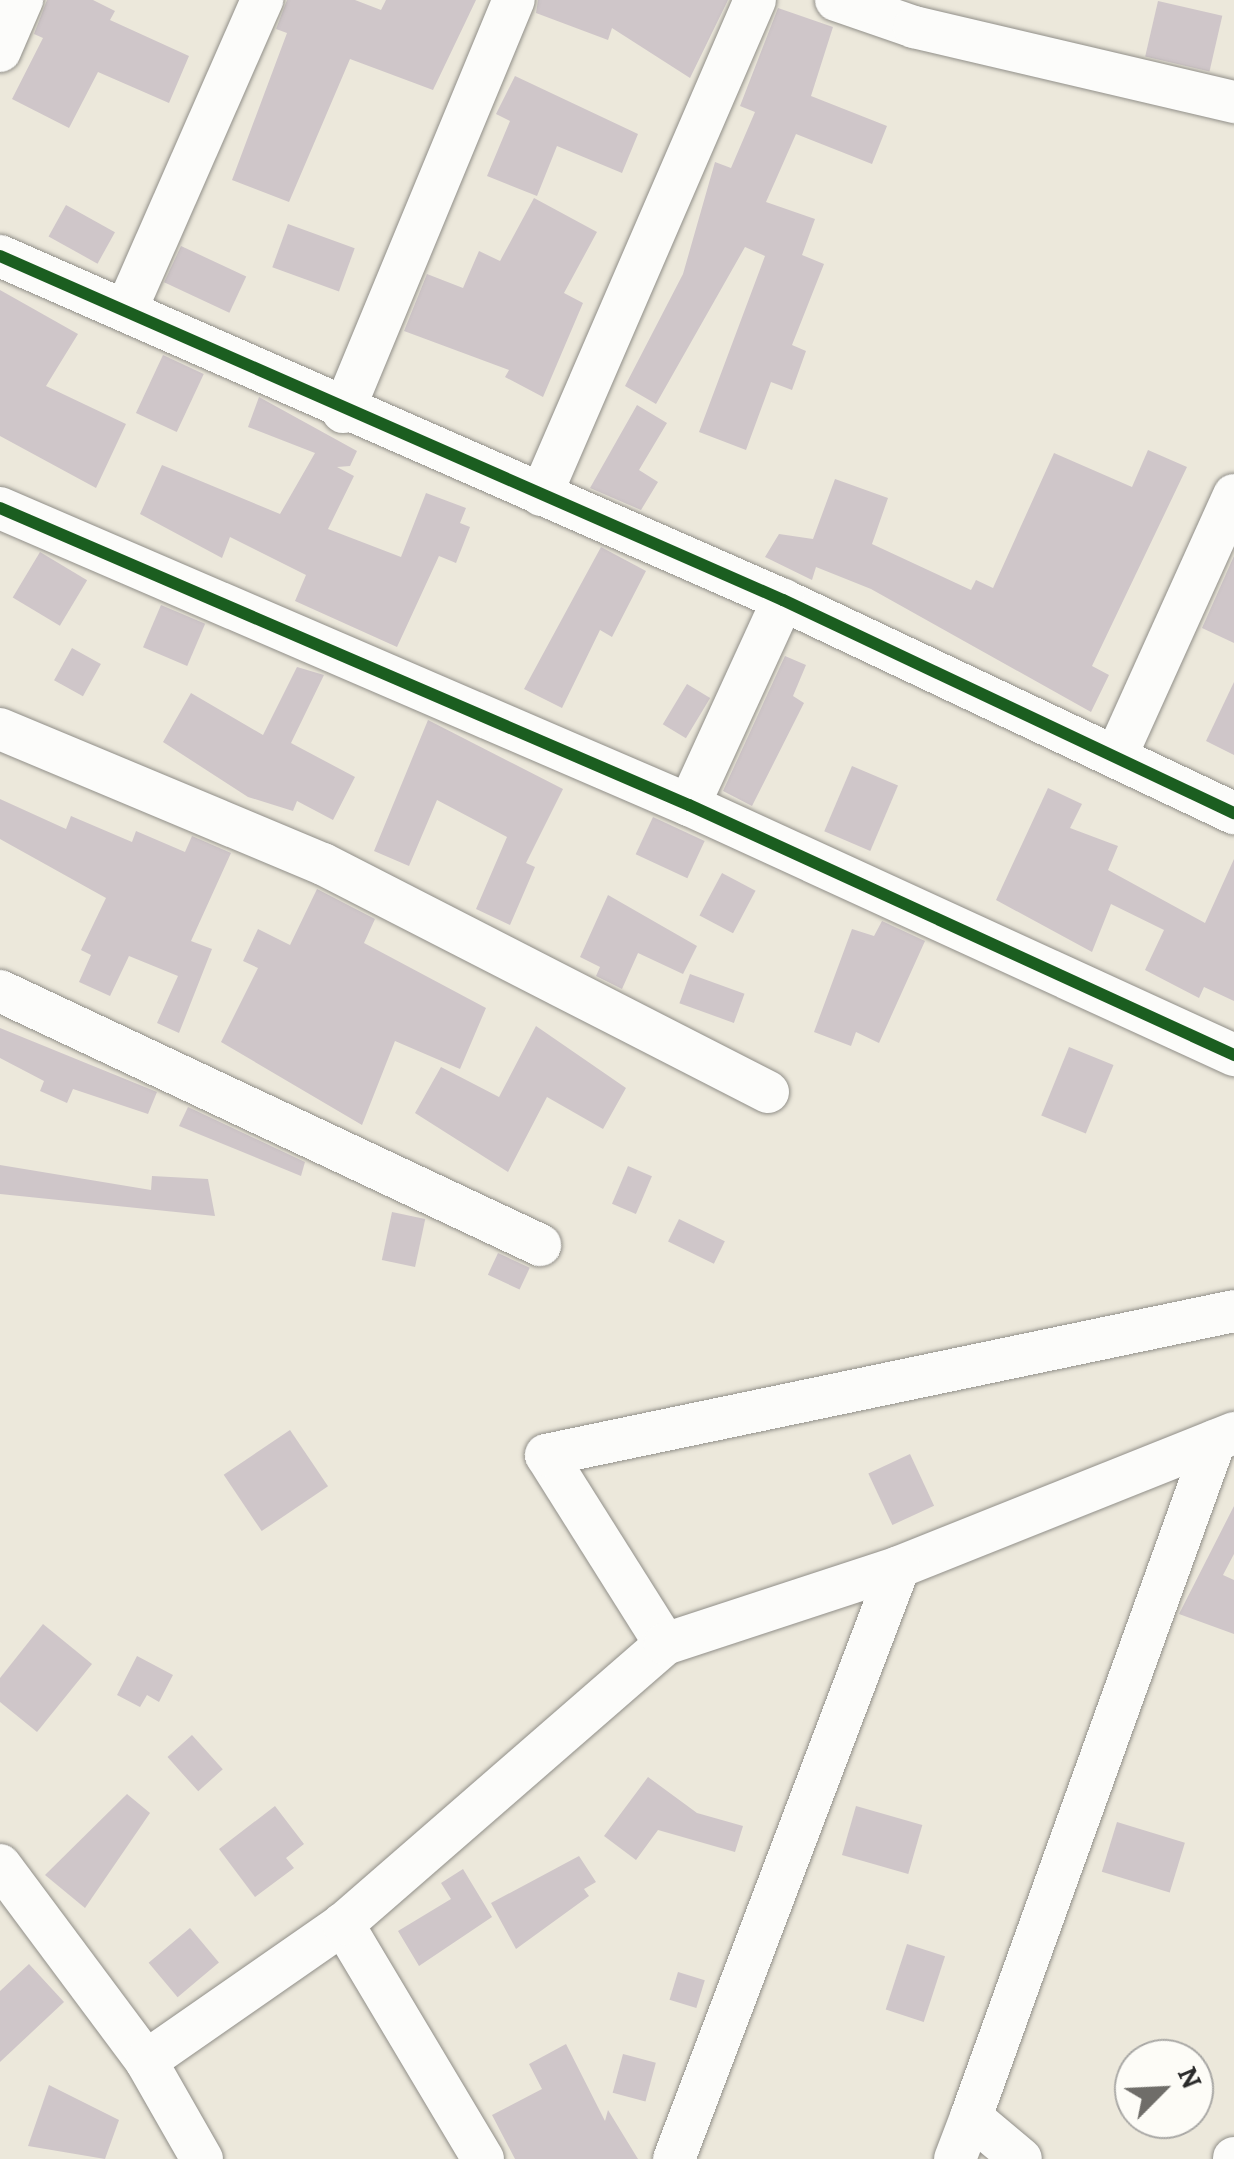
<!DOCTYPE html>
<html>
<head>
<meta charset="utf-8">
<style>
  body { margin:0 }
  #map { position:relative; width:1234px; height:2159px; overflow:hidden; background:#ece8db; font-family:Alegreya,serif }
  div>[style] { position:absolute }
  .building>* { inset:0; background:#cfc6c9; transform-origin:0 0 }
  .roads { filter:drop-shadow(0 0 2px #918f89) drop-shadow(0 0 2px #918f89) }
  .minor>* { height:42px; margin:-21px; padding:0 21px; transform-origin:21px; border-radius:21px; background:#fcfcfa }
  .cycleway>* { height:12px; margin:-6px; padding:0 6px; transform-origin:6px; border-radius:6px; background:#1b5e20 }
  span { translate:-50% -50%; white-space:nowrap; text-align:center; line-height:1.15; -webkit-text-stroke:9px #fdfcf7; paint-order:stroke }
  .north { position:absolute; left:1114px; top:2039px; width:100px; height:100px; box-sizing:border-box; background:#fdfcf7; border:2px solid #a9a8a5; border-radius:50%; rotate:66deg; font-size:28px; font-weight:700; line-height:40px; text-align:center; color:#2b2b2b }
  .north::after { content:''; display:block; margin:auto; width:35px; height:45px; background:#6f6d69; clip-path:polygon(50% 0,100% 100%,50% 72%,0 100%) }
</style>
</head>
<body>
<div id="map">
  <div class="building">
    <div style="clip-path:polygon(47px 0,93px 0,115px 11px,110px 20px,189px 56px,169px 103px,98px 72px,69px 128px,12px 99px,43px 38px,34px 34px)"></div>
    <div style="clip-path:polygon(287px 0,355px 0,381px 10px,386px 0,476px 0,433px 90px,350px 59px,289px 202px,232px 180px,287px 33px,276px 29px)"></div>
    <div style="clip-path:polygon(538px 0,728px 0,690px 78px,612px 28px,608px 40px,536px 13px)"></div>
    <div style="left:1158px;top:1px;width:66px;height:57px;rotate:13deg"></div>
    <div style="clip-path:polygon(778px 8px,833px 27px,811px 96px,887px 126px,872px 164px,796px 134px,766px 202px,815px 219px,802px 255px,824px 264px,792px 345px,806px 351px,792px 390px,771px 382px,746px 450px,699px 432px,765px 256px,745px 247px,656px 404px,625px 386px,683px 274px,715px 162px,731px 168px,755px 112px,740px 106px)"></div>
    <div style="clip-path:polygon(515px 76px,638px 134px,622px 173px,557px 146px,537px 196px,487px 176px,510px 121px,496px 114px)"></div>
    <div style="clip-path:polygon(534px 198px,597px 232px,564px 293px,583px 303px,543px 397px,505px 377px,509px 370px,404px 331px,427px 274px,463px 288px,479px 251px,500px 261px)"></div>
    <div style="left:66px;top:205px;width:56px;height:36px;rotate:29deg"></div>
    <div style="left:288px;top:224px;width:71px;height:46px;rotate:20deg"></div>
    <div style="left:181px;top:246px;width:72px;height:40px;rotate:25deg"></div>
    <div style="clip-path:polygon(0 290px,78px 334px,46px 386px,126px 424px,96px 488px,0 436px)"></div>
    <div style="left:163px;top:355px;width:45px;height:64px;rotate:25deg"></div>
    <div style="clip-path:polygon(259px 397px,357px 451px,350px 466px,337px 467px,354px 476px,328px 529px,401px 557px,426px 493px,466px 508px,460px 523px,470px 527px,456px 563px,439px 556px,397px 647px,295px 601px,306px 575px,230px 537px,222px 558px,140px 514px,162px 465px,280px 514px,315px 453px,248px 427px)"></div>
    <div style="clip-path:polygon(637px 405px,667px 423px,639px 470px,658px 482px,641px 510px,590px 488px)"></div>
    <div style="clip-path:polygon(1148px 450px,1187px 467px,1092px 666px,1109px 675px,1091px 712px,871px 589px,816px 567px,812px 580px,765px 557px,779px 534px,813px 539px,835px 479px,888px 498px,872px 544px,971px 590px,976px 580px,993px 588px,1054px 453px,1132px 487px)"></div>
    <div style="clip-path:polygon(601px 547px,646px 571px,612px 637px,600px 630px,562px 708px,524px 689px)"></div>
    <div style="left:40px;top:552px;width:55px;height:53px;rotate:31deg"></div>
    <div style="clip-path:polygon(1234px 556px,1234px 643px,1202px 628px)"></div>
    <div style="left:161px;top:605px;width:48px;height:46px;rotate:23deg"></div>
    <div style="left:72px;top:648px;width:33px;height:37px;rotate:29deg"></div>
    <div style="clip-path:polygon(785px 656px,806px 665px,793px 696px,804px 703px,752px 806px,723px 791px)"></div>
    <div style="clip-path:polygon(297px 667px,324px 675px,291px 743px,355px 777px,333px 820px,297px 801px,293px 811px,248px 797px,163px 742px,191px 693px,263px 735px)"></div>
    <div style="clip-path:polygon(1234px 682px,1234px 755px,1206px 741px)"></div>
    <div style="left:687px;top:684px;width:27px;height:47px;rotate:31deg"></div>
    <div style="clip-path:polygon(428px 720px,563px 789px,526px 863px,535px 867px,510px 925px,476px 909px,507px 837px,437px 800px,409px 866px,374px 851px)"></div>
    <div style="left:852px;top:766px;width:50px;height:71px;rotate:23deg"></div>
    <div style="clip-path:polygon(1048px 788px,1082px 804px,1070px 828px,1118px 846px,1108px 870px,1205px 923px,1234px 859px,1234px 1001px,1204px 987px,1199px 998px,1145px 970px,1164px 930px,1111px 904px,1092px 952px,996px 900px)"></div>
    <div style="clip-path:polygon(0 799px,66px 829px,71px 816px,132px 842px,136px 831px,185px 852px,192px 836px,231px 853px,191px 941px,212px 949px,179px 1033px,157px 1023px,178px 976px,129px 956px,110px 996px,79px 982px,91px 955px,81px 950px,106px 898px,0 839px)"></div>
    <div style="left:653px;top:817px;width:57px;height:41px;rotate:25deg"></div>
    <div style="left:722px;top:873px;width:38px;height:48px;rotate:28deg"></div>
    <div style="clip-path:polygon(317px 889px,375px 919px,364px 943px,486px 1008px,460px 1069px,395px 1041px,362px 1125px,221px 1042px,258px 968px,243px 961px,258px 929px,290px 945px)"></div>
    <div style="clip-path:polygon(608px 895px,697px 946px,683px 974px,638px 953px,622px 989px,596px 976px,600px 967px,580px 957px)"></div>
    <div style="clip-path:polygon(882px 921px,925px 941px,879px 1043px,856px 1032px,851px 1046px,814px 1032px,852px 929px,874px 936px)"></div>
    <div style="left:690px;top:974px;width:58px;height:31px;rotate:20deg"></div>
    <div style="clip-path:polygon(536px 1026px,626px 1088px,603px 1129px,547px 1097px,508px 1172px,415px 1113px,441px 1067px,499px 1097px)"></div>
    <div style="clip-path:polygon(0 1028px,157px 1092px,148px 1114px,73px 1089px,67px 1103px,40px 1091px,44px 1081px,0 1058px)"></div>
    <div style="left:1069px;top:1047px;width:48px;height:74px;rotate:22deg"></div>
    <div style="clip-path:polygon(188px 1107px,305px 1162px,301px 1176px,179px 1126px)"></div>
    <div style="clip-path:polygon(0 1165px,151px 1190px,152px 1176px,208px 1179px,215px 1216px,0 1194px)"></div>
    <div style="left:628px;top:1166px;width:26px;height:41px;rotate:23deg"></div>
    <div style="left:392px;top:1212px;width:34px;height:49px;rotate:12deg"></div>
    <div style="left:679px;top:1219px;width:51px;height:25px;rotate:26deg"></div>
    <div style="left:498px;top:1253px;width:35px;height:24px;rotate:25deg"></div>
    <div style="left:290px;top:1430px;width:68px;height:80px;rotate:56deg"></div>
    <div style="left:910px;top:1454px;width:57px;height:46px;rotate:65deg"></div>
    <div style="clip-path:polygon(1234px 1506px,1234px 1554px,1223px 1575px,1234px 1580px,1234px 1634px,1179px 1614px)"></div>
    <div style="clip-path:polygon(43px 1624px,92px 1664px,37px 1732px,0 1702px,0 1678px)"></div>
    <div style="clip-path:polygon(137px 1656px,173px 1675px,159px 1702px,147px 1695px,140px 1707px,117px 1695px)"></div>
    <div style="left:192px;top:1735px;width:46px;height:33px;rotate:48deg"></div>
    <div style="clip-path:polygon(648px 1777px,697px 1813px,743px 1826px,735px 1852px,658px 1830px,636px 1860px,604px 1836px)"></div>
    <div style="clip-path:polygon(127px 1794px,150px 1813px,85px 1908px,45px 1875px)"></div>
    <div style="clip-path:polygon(275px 1806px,304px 1844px,286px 1858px,294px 1868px,255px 1897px,219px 1849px)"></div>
    <div style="left:856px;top:1806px;width:69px;height:51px;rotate:16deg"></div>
    <div style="left:1117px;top:1822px;width:71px;height:52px;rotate:17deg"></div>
    <div style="clip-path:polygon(579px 1856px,596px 1882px,584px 1889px,589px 1896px,516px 1949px,491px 1903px)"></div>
    <div style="clip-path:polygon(463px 1869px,492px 1917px,419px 1966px,398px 1931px,451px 1899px,441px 1883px)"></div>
    <div style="left:190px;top:1928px;width:45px;height:54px;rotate:50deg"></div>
    <div style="left:907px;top:1944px;width:40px;height:69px;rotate:18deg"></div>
    <div style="clip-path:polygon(29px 1964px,64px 2002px,0 2062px,0 1991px)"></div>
    <div style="left:678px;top:1972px;width:28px;height:29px;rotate:17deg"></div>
    <div style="clip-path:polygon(566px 2044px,605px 2121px,608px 2110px,638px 2159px,515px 2159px,492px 2115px,542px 2089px,529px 2064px)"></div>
    <div style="left:623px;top:2054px;width:34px;height:40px;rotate:15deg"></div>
    <div style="clip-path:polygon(49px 2085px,119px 2120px,105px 2159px,28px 2146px)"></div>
  </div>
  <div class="roads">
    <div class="minor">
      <div style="left:836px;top:0;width:83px;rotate:19.1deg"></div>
      <div style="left:914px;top:27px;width:329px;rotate:13.2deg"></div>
      <div style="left:0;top:51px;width:56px;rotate:-66.7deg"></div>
      <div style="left:0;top:256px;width:855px;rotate:23.72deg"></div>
      <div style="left:783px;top:600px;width:499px;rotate:25.3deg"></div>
      <div style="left:126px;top:310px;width:339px;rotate:-66.3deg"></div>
      <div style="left:343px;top:412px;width:446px;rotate:-67.5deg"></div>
      <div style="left:541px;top:495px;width:539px;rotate:-66.62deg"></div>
      <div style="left:0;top:508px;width:750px;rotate:23.32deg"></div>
      <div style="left:689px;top:805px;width:600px;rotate:24.64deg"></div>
      <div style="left:0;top:729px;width:350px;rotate:22.7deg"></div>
      <div style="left:323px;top:864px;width:500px;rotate:27.13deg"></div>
      <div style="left:1118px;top:752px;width:282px;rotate:-65.7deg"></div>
      <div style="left:689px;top:805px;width:226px;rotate:-65.4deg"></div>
      <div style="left:0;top:991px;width:597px;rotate:25.19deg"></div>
      <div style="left:665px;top:1644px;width:223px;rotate:-122.2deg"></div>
      <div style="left:546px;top:1455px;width:703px;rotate:-11.82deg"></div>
      <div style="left:0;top:1865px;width:244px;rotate:53.3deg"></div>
      <div style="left:146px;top:2061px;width:113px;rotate:60.3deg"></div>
      <div style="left:146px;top:2061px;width:240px;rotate:-34.8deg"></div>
      <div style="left:971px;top:2117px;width:719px;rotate:-70.15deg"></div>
      <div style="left:483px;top:2159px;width:274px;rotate:-120.8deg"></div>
      <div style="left:343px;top:1924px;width:427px;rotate:-41deg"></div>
      <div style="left:665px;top:1644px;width:246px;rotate:-18.2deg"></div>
      <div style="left:899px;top:1567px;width:361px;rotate:-21.8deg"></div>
      <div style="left:674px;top:2159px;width:633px;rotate:-69.19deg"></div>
      <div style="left:955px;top:2159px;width:45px;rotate:-69.1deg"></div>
      <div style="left:971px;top:2117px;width:65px;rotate:40deg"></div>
      <div style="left:1234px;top:2159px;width:1px;rotate:-90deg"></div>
    </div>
  </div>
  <div class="cycleway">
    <div style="left:0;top:256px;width:855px;rotate:23.72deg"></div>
    <div style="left:783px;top:600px;width:499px;rotate:25.3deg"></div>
    <div style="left:0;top:508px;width:750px;rotate:23.32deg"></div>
    <div style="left:689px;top:805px;width:600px;rotate:24.64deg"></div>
  </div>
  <div class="north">N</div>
</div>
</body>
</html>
